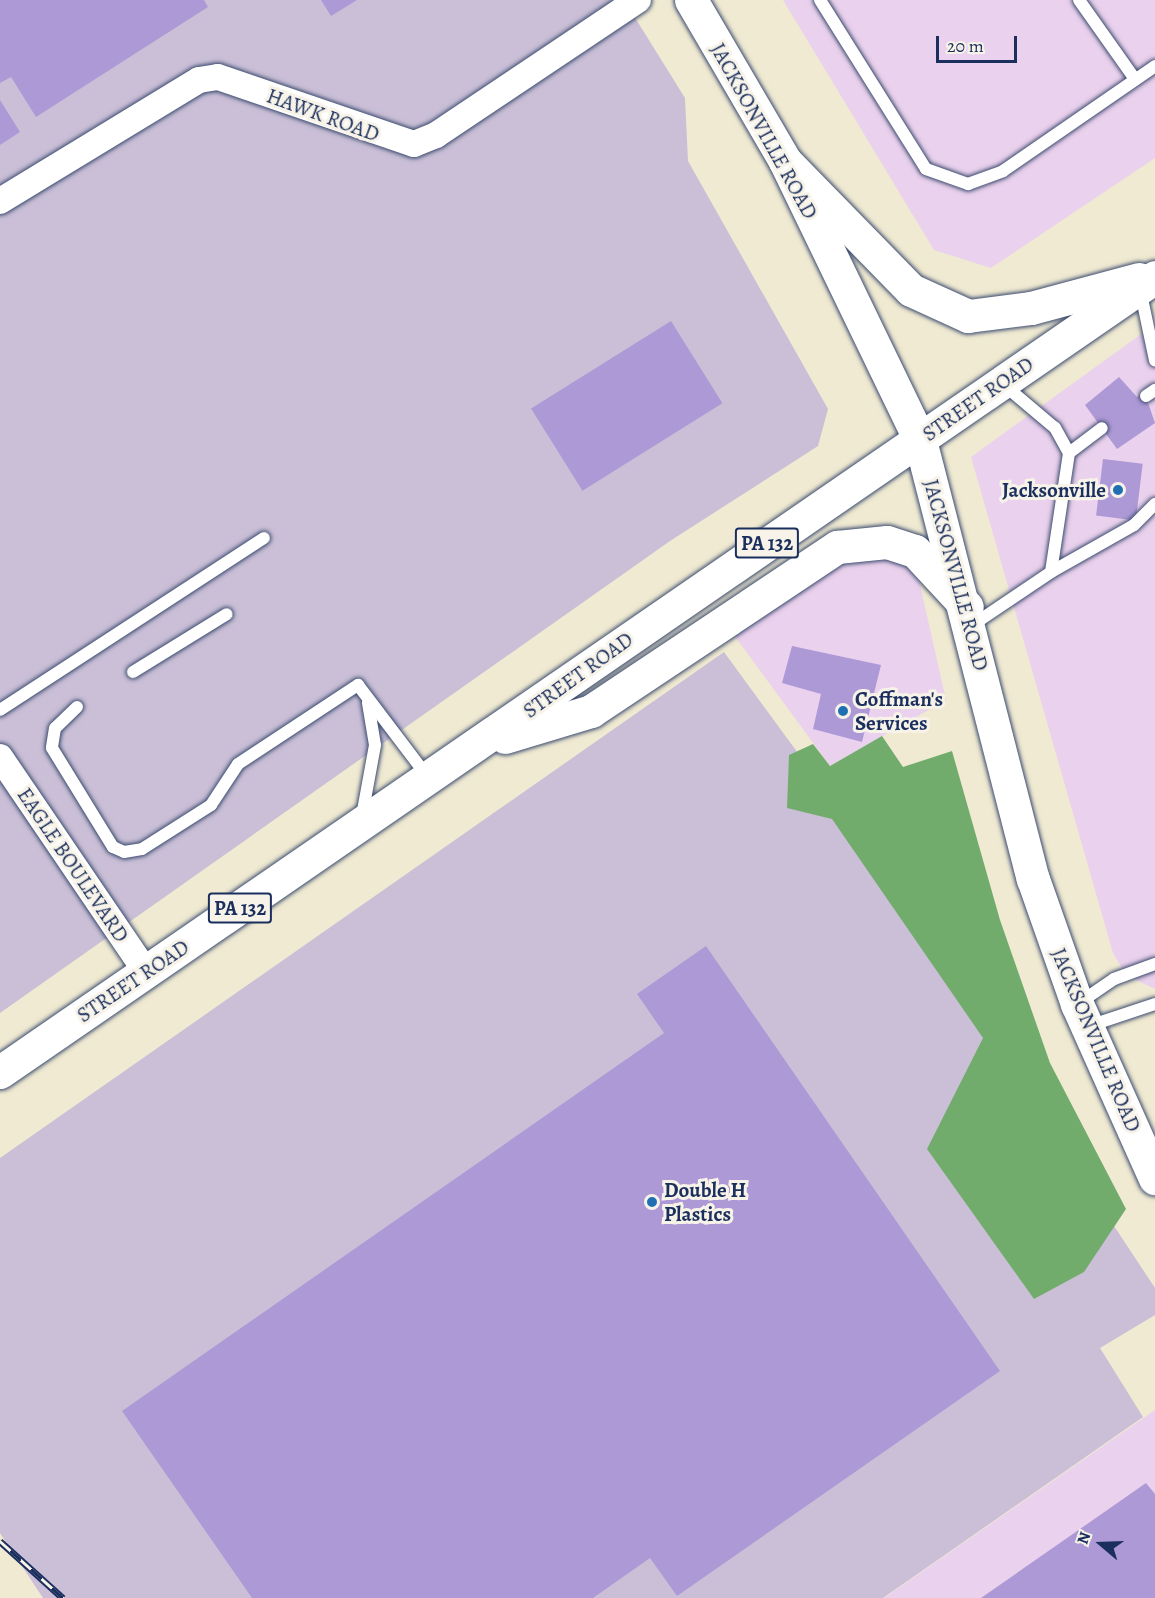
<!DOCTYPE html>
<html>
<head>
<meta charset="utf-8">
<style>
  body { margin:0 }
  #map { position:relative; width:1155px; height:1598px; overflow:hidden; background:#f0ead2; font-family:Alegreya,serif }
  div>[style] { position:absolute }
  .built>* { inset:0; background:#ead1ed }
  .industrial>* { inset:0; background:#cabfd7 }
  .forest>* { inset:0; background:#72ac6c }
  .building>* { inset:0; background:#ae99d7; transform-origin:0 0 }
  .roads { filter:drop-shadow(0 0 2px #3b4b6f) drop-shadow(0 0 2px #3b4b6f) }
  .service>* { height:12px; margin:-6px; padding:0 6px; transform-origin:6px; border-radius:6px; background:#fff }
  .minor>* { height:26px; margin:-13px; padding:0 13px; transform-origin:13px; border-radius:13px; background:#fff }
  .secondary>* { height:33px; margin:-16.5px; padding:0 16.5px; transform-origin:16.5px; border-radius:16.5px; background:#fff }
  .primary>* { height:33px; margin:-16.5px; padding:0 16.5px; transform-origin:16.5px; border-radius:16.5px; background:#fff }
  .rail>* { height:7px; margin-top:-3.5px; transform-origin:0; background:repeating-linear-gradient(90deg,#f7f3e8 0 14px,#1b2f5e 0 28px); box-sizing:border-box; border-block:2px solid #1b2f5e }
  .dots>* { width:16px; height:16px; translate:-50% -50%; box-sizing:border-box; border:3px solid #f7f3e8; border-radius:50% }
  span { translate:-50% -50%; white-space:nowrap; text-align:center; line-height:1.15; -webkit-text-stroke:6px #f7f3e8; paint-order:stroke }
  .shield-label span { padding:2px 4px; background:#f7f3e8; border:2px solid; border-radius:4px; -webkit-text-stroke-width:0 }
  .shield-label { font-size:20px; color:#1b2f5e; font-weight:700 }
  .street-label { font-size:21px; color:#1b2f5e }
  .poi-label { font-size:21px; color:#1b2f5e; font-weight:700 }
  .right { translate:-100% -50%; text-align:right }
  .left { translate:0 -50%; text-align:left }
  .north { position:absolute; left:1071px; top:1514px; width:60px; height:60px; -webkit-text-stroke:4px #f7f3e8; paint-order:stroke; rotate:289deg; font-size:16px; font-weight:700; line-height:24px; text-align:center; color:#1b2f5e }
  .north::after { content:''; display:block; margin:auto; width:21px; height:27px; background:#1b2f5e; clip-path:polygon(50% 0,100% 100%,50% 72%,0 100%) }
  .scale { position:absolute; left:936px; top:36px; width:81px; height:27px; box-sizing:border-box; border:3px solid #1b2f5e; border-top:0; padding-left:8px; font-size:18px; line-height:21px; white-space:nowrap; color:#1b2f5e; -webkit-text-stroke:4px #f7f3e8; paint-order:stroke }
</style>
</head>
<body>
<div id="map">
  <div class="built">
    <div style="clip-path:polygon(783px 0,1155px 0,1155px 158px,991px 268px,934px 250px)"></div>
    <div style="clip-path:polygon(1155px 324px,1155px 989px,1126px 975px,1113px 953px,971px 457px)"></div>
    <div style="clip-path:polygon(854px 555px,903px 560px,919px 580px,946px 700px,830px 766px,728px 627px)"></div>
    <div style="clip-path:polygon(1155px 1410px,1155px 1598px,884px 1598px)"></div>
  </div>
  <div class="industrial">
    <div style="clip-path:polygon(0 0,624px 0,685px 98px,688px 161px,828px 409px,818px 446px,670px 541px,0 1013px)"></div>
    <div style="clip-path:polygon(724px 652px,836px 805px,1155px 1288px,1155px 1315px,1100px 1348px,1143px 1417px,883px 1598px,43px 1598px,0 1533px,0 1158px)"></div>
  </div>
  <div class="forest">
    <div style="clip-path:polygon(882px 736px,903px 767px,952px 751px,1000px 920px,1050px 1063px,1126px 1209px,1084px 1272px,1034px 1299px,927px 1149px,983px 1038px,832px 819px,787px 808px,789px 755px,813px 744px,830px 766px)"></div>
  </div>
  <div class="building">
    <div style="clip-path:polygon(0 0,204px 0,208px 7px,36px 117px,11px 77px,0 83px)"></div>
    <div style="clip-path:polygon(321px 0,357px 0,331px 16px)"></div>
    <div style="clip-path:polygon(0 100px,20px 132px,0 145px)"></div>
    <div style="left:671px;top:321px;width:97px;height:165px;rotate:58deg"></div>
    <div style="clip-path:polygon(1119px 377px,1137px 397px,1144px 391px,1155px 423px,1117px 449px,1085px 405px)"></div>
    <div style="left:1103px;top:459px;width:40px;height:57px;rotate:7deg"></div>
    <div style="clip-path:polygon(792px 646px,881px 665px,862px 742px,813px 729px,821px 694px,782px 683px)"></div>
    <div style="clip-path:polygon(706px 946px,1000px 1371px,677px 1596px,650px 1558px,593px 1598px,252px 1598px,122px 1411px,664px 1033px,637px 994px)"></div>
    <div style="clip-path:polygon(1146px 1483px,1155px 1494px,1155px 1598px,981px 1598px)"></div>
  </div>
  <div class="roads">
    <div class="service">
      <div style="left:820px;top:0;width:199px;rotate:57.9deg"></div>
      <div style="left:926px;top:169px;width:45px;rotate:19.7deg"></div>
      <div style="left:968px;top:184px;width:37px;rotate:-20deg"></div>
      <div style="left:1003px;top:171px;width:185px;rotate:-34.6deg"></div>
      <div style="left:1079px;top:0;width:97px;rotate:54.7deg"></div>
      <div style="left:1140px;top:289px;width:73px;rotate:78.1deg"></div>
      <div style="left:1146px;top:396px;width:11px;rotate:-34deg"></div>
      <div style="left:1069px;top:453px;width:41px;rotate:-37.1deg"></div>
      <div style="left:1051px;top:572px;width:95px;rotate:-29.5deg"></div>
      <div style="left:1134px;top:525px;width:30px;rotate:-45deg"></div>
      <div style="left:971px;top:626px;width:97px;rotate:-34deg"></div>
      <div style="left:1051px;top:572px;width:120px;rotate:-81.4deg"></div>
      <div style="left:1069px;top:453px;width:29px;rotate:-119deg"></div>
      <div style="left:1055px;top:428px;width:68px;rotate:-139.8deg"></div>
      <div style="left:133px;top:672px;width:110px;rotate:-31.7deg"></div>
      <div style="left:77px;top:707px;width:30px;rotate:136deg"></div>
      <div style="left:55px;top:728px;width:20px;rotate:99deg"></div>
      <div style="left:52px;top:748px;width:116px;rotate:58.4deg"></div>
      <div style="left:113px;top:847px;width:12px;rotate:24deg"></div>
      <div style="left:124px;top:852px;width:18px;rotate:-9deg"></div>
      <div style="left:142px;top:849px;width:82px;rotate:-32.5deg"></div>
      <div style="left:211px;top:805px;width:49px;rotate:-56.6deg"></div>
      <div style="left:238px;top:764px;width:144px;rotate:-33.4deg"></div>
      <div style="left:358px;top:685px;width:114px;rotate:52.8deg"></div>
      <div style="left:0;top:710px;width:315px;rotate:-33.1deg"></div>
      <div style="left:362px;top:816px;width:72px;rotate:-79.6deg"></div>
      <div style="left:375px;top:745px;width:43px;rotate:-99.5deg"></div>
      <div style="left:1079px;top:1003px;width:42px;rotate:-34.4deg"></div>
      <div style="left:1114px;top:979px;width:44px;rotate:-20.1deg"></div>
      <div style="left:1089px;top:1026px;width:70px;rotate:-18.4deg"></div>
    </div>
    <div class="minor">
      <div style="left:0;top:201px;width:233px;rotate:-31.3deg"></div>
      <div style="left:199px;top:80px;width:19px;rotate:-9deg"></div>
      <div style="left:218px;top:77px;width:207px;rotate:18.9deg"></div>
      <div style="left:414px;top:144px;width:24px;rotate:-22deg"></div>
      <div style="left:436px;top:135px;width:243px;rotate:-33.8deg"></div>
      <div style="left:0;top:757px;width:260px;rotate:55.8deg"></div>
    </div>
    <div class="secondary">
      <div style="left:691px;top:0;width:186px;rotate:59.7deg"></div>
      <div style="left:785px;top:161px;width:310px;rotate:64.2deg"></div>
      <div style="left:920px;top:440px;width:453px;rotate:75.6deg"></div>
      <div style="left:1033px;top:879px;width:133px;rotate:70.6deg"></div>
      <div style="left:1077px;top:1004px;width:191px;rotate:65.9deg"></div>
    </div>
    <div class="primary">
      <div style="left:785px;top:161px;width:180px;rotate:45.7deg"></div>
      <div style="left:911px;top:290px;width:63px;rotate:24.5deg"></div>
      <div style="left:968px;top:316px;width:64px;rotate:-7.2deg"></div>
      <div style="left:1031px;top:308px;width:112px;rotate:-15deg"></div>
      <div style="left:505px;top:737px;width:90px;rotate:-16.8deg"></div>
      <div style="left:591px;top:711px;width:296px;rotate:-33.7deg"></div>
      <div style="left:837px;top:547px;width:50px;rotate:-5.7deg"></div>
      <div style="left:887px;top:542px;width:29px;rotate:18deg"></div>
      <div style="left:915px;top:551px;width:76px;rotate:47.1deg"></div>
      <div style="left:0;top:1072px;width:1402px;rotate:-34.54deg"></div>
    </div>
  </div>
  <div class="rail">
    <div style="left:0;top:1541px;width:85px;rotate:42.1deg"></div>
  </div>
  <div class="dots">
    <div style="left:1118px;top:490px;background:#1f6fb2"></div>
    <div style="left:843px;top:711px;background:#1f6fb2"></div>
    <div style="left:652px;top:1202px;background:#1f6fb2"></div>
  </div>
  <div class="shield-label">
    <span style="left:767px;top:543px">PA 132</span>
    <span style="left:240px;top:908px">PA 132</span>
  </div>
  <div class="street-label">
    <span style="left:323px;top:115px;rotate:20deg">HAWK ROAD</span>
    <span style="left:764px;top:131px;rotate:61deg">JACKSONVILLE ROAD</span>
    <span style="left:978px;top:399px;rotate:-35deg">STREET ROAD</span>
    <span style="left:956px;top:575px;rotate:75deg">JACKSONVILLE ROAD</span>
    <span style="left:578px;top:675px;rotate:-36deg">STREET ROAD</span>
    <span style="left:73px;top:865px;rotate:56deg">EAGLE BOULEVARD</span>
    <span style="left:133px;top:981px;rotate:-34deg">STREET ROAD</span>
    <span style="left:1096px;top:1040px;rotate:67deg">JACKSONVILLE ROAD</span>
  </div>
  <div class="poi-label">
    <span class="right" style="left:1106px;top:490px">Jacksonville</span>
    <span class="left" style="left:855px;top:711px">Coffman's<br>Services</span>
    <span class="left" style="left:664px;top:1202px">Double H<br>Plastics</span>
  </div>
  <div class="north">N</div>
  <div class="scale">20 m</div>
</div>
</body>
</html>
